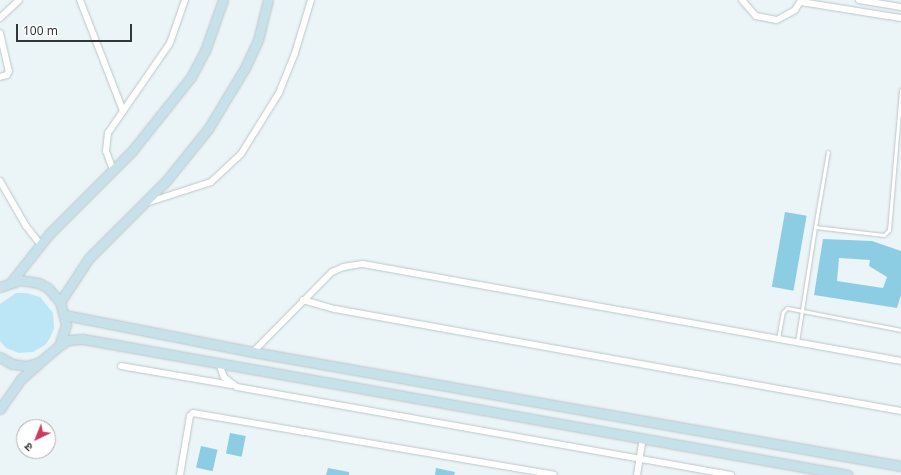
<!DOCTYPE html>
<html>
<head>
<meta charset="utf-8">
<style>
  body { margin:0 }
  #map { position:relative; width:901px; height:475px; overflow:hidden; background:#ebf4f7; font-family:"Noto Sans","Noto Sans Devanagari",sans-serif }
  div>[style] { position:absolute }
  .green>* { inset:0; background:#bce6f5 }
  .building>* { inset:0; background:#8dcde3; transform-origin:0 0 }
  .roads { filter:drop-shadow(0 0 1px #bdc5c8) drop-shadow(0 0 1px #bdc5c8) }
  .lane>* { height:3px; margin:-1.5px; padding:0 1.5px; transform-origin:1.5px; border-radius:1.5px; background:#fff }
  .street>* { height:6px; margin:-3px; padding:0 3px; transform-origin:3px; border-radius:3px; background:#fff }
  .secondary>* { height:9px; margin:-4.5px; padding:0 4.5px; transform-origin:4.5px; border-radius:4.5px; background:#c6e1e9 }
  span { translate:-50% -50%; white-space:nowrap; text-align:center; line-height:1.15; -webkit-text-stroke:3px #fff; paint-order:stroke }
  .north { position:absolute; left:16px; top:419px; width:40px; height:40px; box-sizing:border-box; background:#fff; border:1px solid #adafaf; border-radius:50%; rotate:223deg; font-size:11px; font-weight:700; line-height:16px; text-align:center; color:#323637 }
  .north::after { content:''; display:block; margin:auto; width:14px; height:18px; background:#ca3b5d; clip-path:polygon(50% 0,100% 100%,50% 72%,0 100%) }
  .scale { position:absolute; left:16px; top:24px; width:116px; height:18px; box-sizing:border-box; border:2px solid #323637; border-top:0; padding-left:5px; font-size:12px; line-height:14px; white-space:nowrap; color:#323637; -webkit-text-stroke:3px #fff; paint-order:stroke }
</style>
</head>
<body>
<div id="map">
  <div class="green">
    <div style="clip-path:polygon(16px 293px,26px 293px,40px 297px,53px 313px,54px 328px,50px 338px,45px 345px,33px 352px,19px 353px,6px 348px,0 341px,0 304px)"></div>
  </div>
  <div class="building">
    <div style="left:785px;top:212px;width:22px;height:76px;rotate:10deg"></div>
    <div style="clip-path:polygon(evenodd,823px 239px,872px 241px,901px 251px,901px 295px,897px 308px,814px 295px,823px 239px,839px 258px,870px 260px,869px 266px,887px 277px,883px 288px,837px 281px,839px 258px)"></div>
    <div style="left:230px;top:433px;width:16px;height:21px;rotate:11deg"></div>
    <div style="left:201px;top:446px;width:17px;height:22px;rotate:13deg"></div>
    <div style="clip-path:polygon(328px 468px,349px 472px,349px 475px,326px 475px)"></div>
    <div style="clip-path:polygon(436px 468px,455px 472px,454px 475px,435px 475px)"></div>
  </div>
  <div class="roads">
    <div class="lane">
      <div style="left:815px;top:227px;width:76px;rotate:-80.2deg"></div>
      <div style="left:778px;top:339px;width:27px;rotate:-80deg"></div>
      <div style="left:783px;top:312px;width:6px;rotate:-45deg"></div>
      <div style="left:787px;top:308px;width:116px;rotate:10.9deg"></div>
      <div style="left:797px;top:342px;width:116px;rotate:-81.1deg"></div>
      <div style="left:815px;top:227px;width:69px;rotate:6.6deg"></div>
      <div style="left:884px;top:235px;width:7px;rotate:-45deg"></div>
      <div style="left:889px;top:230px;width:141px;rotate:-85.1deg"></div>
    </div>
    <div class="street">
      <div style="left:80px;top:0;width:119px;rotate:68.8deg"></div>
      <div style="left:742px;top:0;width:21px;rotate:49deg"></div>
      <div style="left:756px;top:16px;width:21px;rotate:11deg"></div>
      <div style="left:777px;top:20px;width:21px;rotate:-29deg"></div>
      <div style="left:795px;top:10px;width:12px;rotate:-59deg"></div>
      <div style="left:859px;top:0;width:43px;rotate:9.5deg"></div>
      <div style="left:801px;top:2px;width:101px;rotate:9.1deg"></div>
      <div style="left:0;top:18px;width:26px;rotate:-43deg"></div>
      <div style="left:0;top:33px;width:39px;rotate:77deg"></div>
      <div style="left:9px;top:71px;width:4px;rotate:117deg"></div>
      <div style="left:7px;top:75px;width:7px;rotate:164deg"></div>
      <div style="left:113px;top:170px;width:20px;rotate:-110deg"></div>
      <div style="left:106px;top:151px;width:18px;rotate:-84deg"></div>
      <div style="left:108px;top:133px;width:109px;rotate:-55.4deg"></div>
      <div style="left:170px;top:43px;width:46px;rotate:-70.8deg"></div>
      <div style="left:0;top:181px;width:52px;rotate:60deg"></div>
      <div style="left:26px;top:226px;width:24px;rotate:52deg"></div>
      <div style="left:146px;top:203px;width:68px;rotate:-17.9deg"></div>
      <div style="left:211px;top:182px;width:41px;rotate:-43deg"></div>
      <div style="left:241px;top:154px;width:72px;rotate:-58.1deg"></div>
      <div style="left:279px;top:93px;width:43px;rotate:-68.2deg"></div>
      <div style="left:295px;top:53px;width:55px;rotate:-73.2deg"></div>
      <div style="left:303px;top:300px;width:33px;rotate:16deg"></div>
      <div style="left:335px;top:309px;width:575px;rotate:10.22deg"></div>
      <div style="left:253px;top:352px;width:112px;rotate:-45.4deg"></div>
      <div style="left:332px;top:272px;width:12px;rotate:-24deg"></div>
      <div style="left:343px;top:267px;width:20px;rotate:-9deg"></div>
      <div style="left:363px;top:264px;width:547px;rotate:10.22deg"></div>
      <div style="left:219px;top:364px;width:14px;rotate:69deg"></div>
      <div style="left:224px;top:377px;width:16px;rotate:38deg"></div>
      <div style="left:237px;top:387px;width:502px;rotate:10.1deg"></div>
      <div style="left:121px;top:366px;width:112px;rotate:9.8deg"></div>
      <div style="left:180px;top:475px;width:60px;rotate:-80.4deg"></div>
      <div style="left:190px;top:416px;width:4px;rotate:-45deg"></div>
      <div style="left:193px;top:413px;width:366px;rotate:9.7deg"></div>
      <div style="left:637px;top:475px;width:36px;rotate:-81deg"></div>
    </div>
    <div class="secondary">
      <div style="left:11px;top:282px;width:61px;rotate:-51.6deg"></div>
      <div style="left:49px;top:234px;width:117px;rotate:-45deg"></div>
      <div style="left:132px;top:151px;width:95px;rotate:-51.4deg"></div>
      <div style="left:191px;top:77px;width:30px;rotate:-62deg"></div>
      <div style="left:205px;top:51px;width:54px;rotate:-70.6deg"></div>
      <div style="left:0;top:287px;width:21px;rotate:-19deg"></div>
      <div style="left:20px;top:280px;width:19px;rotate:9deg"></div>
      <div style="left:39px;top:283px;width:10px;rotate:29deg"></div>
      <div style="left:48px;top:288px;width:18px;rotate:49deg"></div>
      <div style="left:60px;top:302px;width:24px;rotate:75deg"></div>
      <div style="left:66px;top:325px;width:22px;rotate:108deg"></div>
      <div style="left:59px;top:346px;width:25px;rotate:140deg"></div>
      <div style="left:40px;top:362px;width:14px;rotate:163deg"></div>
      <div style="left:27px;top:366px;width:15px;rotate:-172deg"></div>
      <div style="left:12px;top:364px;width:14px;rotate:-150deg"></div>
      <div style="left:60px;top:302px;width:53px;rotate:-56.6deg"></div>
      <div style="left:89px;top:258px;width:109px;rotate:-45deg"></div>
      <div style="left:166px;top:181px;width:67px;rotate:-51.1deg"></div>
      <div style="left:208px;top:129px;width:71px;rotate:-58.8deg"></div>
      <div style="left:245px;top:68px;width:31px;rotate:-65deg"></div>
      <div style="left:258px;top:40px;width:41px;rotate:-76deg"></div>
      <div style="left:65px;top:315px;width:192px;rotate:11.1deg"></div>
      <div style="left:253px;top:352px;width:658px;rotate:9.98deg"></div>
      <div style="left:59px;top:346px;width:11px;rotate:-34deg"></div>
      <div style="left:68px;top:340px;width:15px;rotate:-4deg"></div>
      <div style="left:83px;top:339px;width:777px;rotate:10.08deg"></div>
      <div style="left:0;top:409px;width:37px;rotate:-55deg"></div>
      <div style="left:21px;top:379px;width:23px;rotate:-41deg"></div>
    </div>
  </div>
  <div class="north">उ</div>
  <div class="scale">100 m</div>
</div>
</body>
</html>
